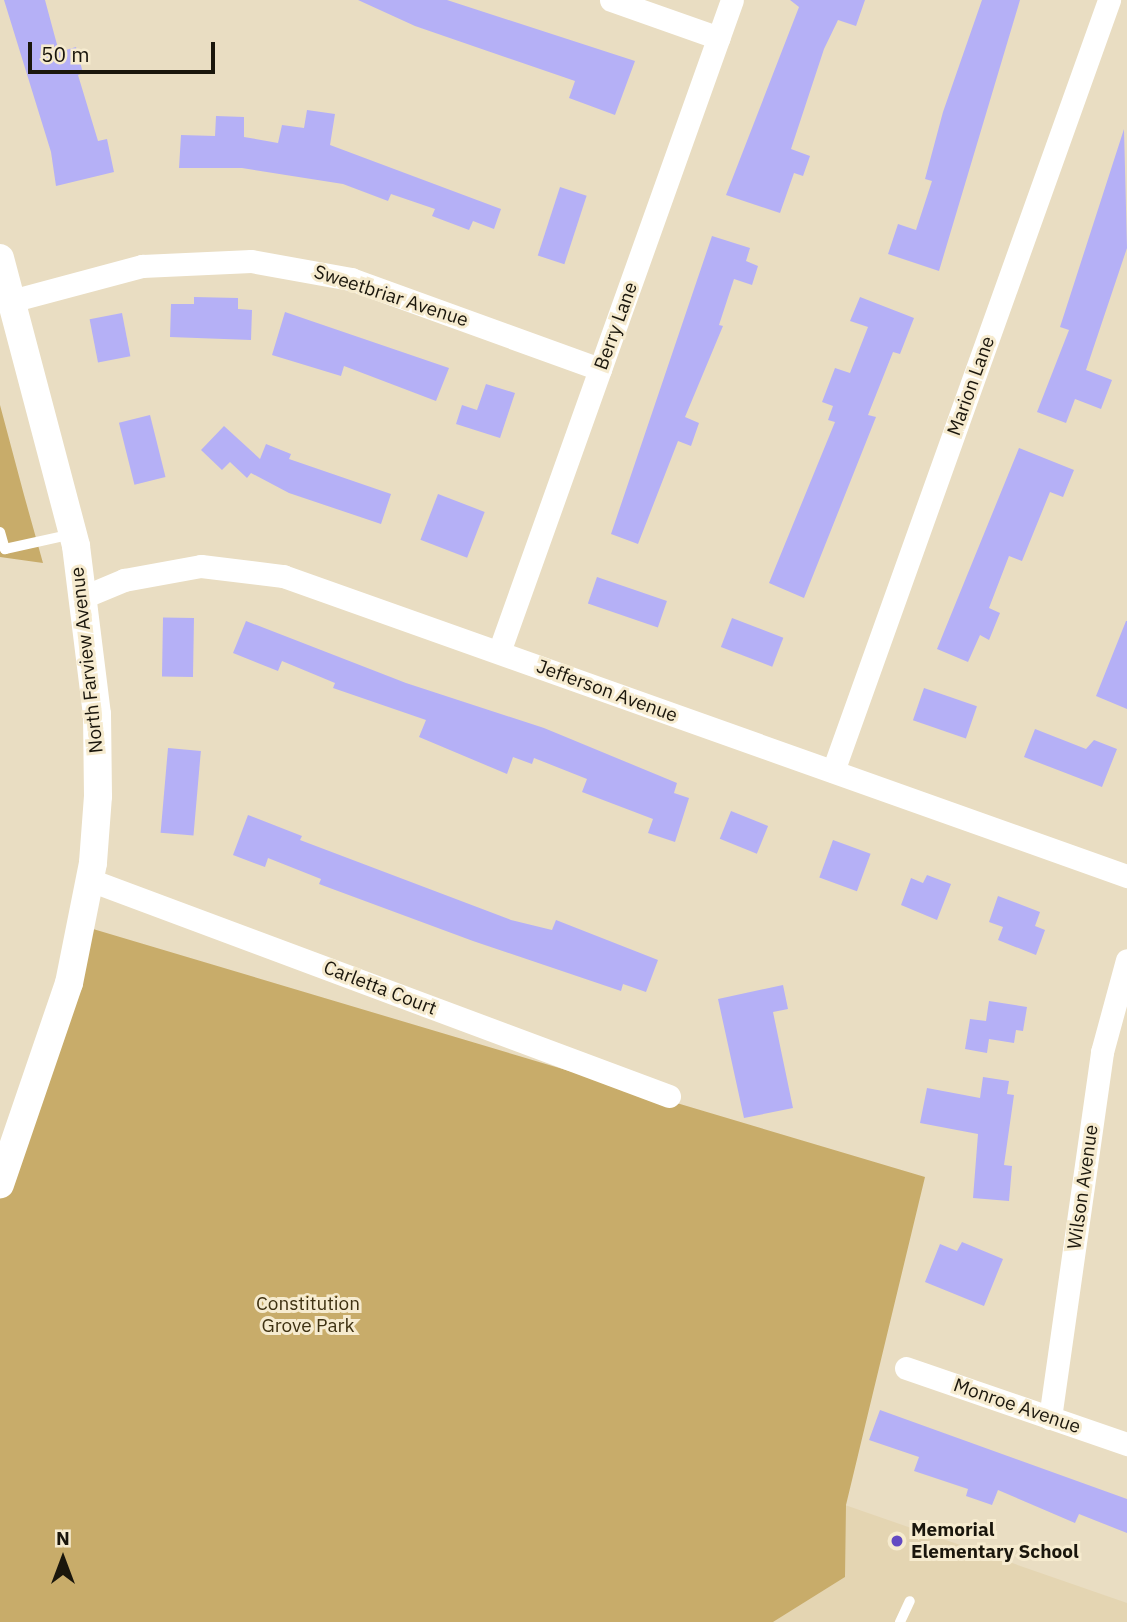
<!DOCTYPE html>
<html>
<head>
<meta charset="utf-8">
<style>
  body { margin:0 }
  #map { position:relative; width:1127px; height:1622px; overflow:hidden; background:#e9ddc2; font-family:"IBM Plex Sans",sans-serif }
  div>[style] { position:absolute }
  .built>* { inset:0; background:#e4d5b2 }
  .green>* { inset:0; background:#c8ac6a }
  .building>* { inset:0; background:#b5b0f6; transform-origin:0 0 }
  .service>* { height:10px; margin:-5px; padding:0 5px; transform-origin:5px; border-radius:5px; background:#fff }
  .minor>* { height:23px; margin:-11.5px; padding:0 11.5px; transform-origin:11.5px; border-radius:11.5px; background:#fff }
  .tertiary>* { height:28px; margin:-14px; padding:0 14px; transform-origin:14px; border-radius:14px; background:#fff }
  .dots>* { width:19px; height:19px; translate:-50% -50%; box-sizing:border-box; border:4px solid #f6ebcf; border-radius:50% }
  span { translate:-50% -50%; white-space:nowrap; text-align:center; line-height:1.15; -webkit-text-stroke:6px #f6ebcf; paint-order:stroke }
  .street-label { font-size:19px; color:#1a160c }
  .park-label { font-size:19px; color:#3e3111 }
  .poi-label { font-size:19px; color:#1a160c; font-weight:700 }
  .left { translate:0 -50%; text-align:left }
  .north { position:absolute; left:28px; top:1524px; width:70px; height:70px; -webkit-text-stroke:5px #f6ebcf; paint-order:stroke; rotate:0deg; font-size:19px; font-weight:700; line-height:28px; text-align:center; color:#1a160c }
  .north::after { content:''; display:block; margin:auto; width:24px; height:32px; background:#1a160c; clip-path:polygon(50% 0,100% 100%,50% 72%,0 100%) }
  .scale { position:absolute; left:28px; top:42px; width:187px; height:32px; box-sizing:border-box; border:4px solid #1a160c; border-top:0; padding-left:9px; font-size:21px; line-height:24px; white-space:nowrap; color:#1a160c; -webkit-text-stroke:5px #f6ebcf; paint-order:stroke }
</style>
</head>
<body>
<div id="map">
  <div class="built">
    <div style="clip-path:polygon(845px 1505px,1127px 1603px,1127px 1622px,773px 1622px,845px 1577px)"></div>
  </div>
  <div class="green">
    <div style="clip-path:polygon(0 405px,24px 495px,43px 563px,0 557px)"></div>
    <div style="clip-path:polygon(83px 926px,925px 1177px,846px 1505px,845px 1577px,773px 1622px,0 1622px,0 1184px)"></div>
  </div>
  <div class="building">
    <div style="clip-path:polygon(4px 0,45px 0,59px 52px,76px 47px,83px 73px,78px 75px,98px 141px,107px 139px,114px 172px,56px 186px,51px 152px)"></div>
    <div style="clip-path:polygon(358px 0,447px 0,635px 61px,615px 115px,569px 98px,575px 81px,415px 26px)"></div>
    <div style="clip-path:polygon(790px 0,865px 0,856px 26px,838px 20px,824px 49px,791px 149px,810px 156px,803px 176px,794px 173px,780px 213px,726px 195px,799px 7px)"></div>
    <div style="clip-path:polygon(982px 0,1020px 0,939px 271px,888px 254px,898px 224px,916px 230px,932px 181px,925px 179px,943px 112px)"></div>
    <div style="clip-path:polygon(307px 110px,335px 114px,330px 145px,501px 209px,494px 229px,473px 221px,469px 230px,432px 216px,435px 209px,391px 194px,388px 201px,343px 184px,242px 168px,179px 168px,181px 135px,215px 136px,216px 116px,244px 117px,244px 137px,278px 143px,282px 125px,304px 128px)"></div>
    <div style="clip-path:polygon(1124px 129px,1127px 248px,1086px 370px,1112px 380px,1101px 409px,1075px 399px,1066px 423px,1037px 412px,1069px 330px,1060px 327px)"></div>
    <div style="left:560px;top:187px;width:28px;height:72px;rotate:18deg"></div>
    <div style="clip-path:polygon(712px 236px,750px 248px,746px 261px,758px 266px,752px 285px,734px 279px,719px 325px,723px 326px,685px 417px,699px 423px,691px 446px,678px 441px,638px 544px,611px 534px)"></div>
    <div style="clip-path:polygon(194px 297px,238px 298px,238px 309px,252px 310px,251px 340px,170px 337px,171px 304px,194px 304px)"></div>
    <div style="clip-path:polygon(860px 297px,914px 318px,900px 354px,893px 352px,868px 415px,876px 417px,804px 598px,769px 583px,835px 422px,828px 420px,833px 406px,822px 402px,835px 368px,850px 373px,868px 327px,850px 321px)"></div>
    <div style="clip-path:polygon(285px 312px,449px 368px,436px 401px,344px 366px,341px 376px,272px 355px)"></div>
    <div style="left:122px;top:313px;width:44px;height:33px;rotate:79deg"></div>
    <div style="clip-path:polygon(486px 384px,515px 393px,500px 438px,456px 424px,462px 405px,477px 410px)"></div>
    <div style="left:150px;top:415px;width:64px;height:32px;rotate:76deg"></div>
    <div style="clip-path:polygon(224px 426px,260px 459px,266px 444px,291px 454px,289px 459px,391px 494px,381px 524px,289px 493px,251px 473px,247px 478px,230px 462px,222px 470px,201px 450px)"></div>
    <div style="clip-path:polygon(1019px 448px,1074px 470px,1063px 497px,1050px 492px,1022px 561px,1009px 556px,989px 608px,1000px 613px,989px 640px,980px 635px,968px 662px,937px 649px)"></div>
    <div style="left:438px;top:494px;width:50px;height:49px;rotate:21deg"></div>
    <div style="left:597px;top:577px;width:74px;height:28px;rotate:19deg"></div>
    <div style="left:194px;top:618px;width:59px;height:31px;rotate:91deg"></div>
    <div style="left:732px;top:618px;width:55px;height:31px;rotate:21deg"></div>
    <div style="clip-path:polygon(246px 621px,406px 683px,544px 728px,677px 783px,674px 793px,689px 798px,675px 842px,648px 833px,653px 819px,582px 792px,587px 779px,534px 758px,532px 764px,513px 757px,507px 774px,419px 737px,426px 720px,333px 688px,335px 683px,282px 661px,278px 671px,233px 653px)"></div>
    <div style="clip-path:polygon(1126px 621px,1127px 621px,1127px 709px,1096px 696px)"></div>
    <div style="left:924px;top:688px;width:56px;height:34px;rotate:19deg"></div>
    <div style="clip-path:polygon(1035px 729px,1086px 749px,1094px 740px,1117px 749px,1102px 787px,1024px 757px)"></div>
    <div style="left:168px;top:748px;width:33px;height:85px;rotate:5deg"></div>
    <div style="left:731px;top:811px;width:40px;height:30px;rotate:22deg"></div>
    <div style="clip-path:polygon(248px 815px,302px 836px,300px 840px,511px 920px,552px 930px,556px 920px,658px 960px,646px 992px,623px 984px,621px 991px,473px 941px,319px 884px,321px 879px,268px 858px,265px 867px,233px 855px)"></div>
    <div style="left:833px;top:840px;width:40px;height:40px;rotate:20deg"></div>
    <div style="clip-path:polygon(927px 875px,951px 884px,937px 920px,901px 905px,911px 878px,923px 883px)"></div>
    <div style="clip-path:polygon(998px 896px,1040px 912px,1035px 926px,1045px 930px,1036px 955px,998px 940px,1003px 927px,989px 922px)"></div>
    <div style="clip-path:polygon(783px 985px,788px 1009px,773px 1012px,793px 1108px,744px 1118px,718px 999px)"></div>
    <div style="clip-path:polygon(989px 1001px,1027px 1007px,1023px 1031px,1016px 1030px,1014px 1043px,989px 1039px,987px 1053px,965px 1049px,970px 1019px,986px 1021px)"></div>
    <div style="clip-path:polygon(983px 1077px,1009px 1081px,1007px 1094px,1014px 1095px,1004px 1165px,1012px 1166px,1009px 1201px,973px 1198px,978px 1134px,920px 1123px,927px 1088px,980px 1098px)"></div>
    <div style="clip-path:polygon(962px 1242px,1003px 1259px,984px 1306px,925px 1282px,940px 1244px,957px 1251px)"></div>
    <div style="clip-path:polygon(880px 1410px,1127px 1499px,1127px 1533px,1079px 1514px,1075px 1523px,998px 1490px,992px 1505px,966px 1496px,968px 1489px,914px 1471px,919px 1457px,869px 1440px)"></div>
  </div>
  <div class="service">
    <div style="left:0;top:532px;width:18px;rotate:74deg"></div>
    <div style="left:5px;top:549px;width:70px;rotate:-12.4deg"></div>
    <div style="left:900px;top:1622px;width:23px;rotate:-65deg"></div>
  </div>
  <div class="minor">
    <div style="left:611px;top:0;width:114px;rotate:19.4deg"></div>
    <div style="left:11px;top:301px;width:136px;rotate:-15deg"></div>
    <div style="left:142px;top:266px;width:109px;rotate:-2.6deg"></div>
    <div style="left:251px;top:261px;width:102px;rotate:10.2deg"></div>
    <div style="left:351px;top:279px;width:265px;rotate:19.9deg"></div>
    <div style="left:81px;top:598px;width:47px;rotate:-22.7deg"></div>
    <div style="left:124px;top:580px;width:78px;rotate:-10.3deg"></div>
    <div style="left:201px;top:566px;width:83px;rotate:7deg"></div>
    <div style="left:283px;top:576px;width:896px;rotate:19.57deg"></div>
    <div style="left:499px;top:652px;width:692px;rotate:-70.34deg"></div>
    <div style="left:833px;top:771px;width:819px;rotate:-70.3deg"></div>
    <div style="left:90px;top:880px;width:618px;rotate:20.46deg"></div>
    <div style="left:906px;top:1368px;width:234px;rotate:19deg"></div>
    <div style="left:1050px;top:1418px;width:370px;rotate:-81.9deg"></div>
    <div style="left:1102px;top:1052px;width:95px;rotate:-74.8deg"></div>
  </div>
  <div class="tertiary">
    <div style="left:0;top:258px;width:298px;rotate:75.2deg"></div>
    <div style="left:76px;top:546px;width:169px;rotate:82.9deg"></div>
    <div style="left:97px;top:714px;width:82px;rotate:89.3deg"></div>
    <div style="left:98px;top:796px;width:67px;rotate:94.3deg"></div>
    <div style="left:93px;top:863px;width:122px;rotate:101.3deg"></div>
    <div style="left:69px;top:983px;width:213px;rotate:108.9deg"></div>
  </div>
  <div class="dots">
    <div style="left:897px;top:1541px;background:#634ac3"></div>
  </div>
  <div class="street-label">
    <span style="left:391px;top:296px;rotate:18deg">Sweetbriar Avenue</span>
    <span style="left:616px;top:326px;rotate:-70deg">Berry Lane</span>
    <span style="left:971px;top:386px;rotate:-70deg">Marion Lane</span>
    <span style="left:87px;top:660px;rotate:-96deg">North Farview Avenue</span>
    <span style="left:607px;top:691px;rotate:20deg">Jefferson Avenue</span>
    <span style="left:380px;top:988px;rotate:21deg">Carletta Court</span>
    <span style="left:1083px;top:1187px;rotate:-82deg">Wilson Avenue</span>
    <span style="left:1017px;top:1406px;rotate:19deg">Monroe Avenue</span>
  </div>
  <div class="park-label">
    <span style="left:308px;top:1315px">Constitution<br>Grove Park</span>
  </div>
  <div class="poi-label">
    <span class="left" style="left:911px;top:1541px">Memorial<br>Elementary School</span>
  </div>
  <div class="north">N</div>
  <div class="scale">50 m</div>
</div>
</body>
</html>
